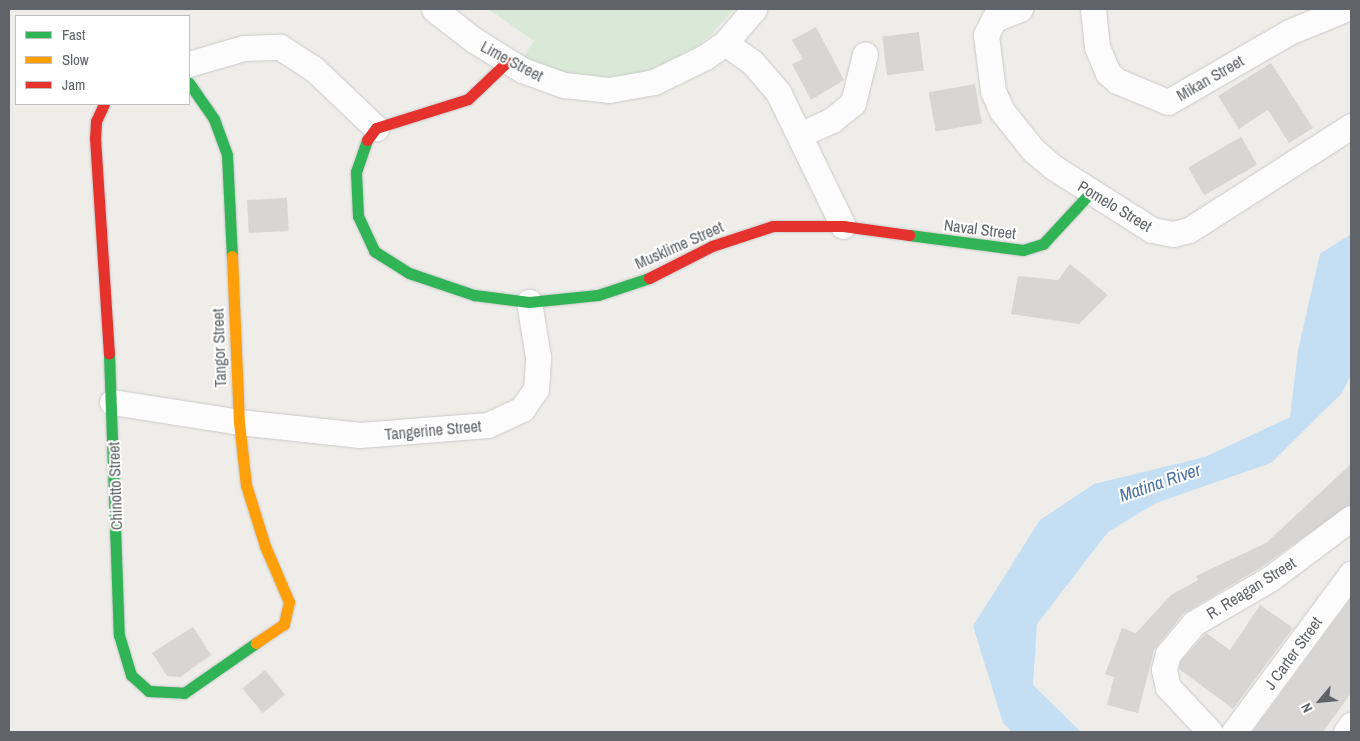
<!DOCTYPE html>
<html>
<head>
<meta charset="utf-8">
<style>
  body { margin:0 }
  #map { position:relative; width:1360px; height:741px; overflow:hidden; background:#efedea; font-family:"Archivo Narrow",sans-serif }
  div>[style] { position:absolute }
  .green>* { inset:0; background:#dae9d7 }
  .water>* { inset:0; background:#c4dff4 }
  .building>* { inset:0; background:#d7d6d4; transform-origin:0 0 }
  .roads { filter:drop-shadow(0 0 1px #c9c9c9) drop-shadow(0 0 1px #c9c9c9) }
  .street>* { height:25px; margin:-12.5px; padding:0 12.5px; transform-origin:12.5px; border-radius:12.5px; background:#fdfcfc }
  .fast>* { height:11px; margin:-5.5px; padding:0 5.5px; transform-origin:5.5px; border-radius:5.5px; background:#30b455 }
  .slow>* { height:11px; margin:-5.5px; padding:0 5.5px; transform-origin:5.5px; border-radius:5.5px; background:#ff9f0a }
  .jam>* { height:11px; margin:-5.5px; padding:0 5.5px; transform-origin:5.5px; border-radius:5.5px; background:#e5322d }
  span { translate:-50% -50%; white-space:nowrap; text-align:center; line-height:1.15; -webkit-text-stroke:4px #fff; paint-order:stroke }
  .street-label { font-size:16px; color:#606367 }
  .water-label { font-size:18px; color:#4a74a2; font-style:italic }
  .frame { position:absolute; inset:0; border:10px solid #606367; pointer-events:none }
  .legend { position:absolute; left:15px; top:15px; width:175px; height:90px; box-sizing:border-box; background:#fff; border:1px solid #bfc1c2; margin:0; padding:6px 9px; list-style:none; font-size:15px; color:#606367 }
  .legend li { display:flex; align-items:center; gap:10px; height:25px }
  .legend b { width:25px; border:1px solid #bfc1c2 }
  .north { position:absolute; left:1295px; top:676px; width:50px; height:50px; -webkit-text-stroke:4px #fff; paint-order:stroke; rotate:242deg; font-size:14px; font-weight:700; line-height:20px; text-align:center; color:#606367 }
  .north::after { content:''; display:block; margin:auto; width:18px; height:22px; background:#606367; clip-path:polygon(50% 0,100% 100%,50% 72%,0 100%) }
</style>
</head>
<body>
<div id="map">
  <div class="green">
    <div style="clip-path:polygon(488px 9px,734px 9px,706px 40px,681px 56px,645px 72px,611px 79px,577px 77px,522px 59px,534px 41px)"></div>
  </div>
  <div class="water">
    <div style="clip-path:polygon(1351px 234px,1351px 375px,1342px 393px,1271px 463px,1156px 503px,1108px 532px,1037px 624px,1033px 685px,1081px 732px,1012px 732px,1003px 723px,973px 626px,1040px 520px,1094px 484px,1205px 457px,1290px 417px,1298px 350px,1320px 254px)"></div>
  </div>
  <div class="building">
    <div style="clip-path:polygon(816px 27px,844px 80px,811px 100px,792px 64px,803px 59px,792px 40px)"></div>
    <div style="left:919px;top:32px;width:39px;height:37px;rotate:83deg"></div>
    <div style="clip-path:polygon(1271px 63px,1313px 128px,1289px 143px,1268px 110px,1239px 129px,1218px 96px)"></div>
    <div style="left:975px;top:84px;width:40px;height:47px;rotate:80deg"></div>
    <div style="left:1241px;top:137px;width:32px;height:61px;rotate:60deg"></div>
    <div style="left:287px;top:198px;width:33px;height:40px;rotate:87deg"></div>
    <div style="clip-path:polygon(1070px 264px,1108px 295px,1079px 324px,1011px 314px,1018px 276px,1058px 280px)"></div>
    <div style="clip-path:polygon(1351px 464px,1351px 504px,1263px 566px,1183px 614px,1154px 650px,1138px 713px,1107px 705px,1114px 677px,1105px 674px,1122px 628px,1136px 633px,1171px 595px,1198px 580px,1196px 576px,1266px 543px)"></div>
    <div style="clip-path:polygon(1351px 598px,1351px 693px,1323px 732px,1252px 732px)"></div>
    <div style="clip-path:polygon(1260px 605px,1293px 628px,1233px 709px,1179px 669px,1181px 661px,1206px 633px,1230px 650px)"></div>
    <div style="clip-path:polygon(193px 627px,211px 655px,180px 677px,167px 676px,152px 653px)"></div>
    <div style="left:265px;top:670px;width:32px;height:29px;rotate:51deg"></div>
  </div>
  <div class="roads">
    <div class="street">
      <div style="left:434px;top:9px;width:51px;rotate:37.8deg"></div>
      <div style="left:474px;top:40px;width:57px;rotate:32deg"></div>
      <div style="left:522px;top:70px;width:45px;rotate:19.7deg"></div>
      <div style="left:564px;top:85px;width:45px;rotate:6.3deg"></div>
      <div style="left:609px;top:90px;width:46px;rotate:-10.1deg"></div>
      <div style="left:654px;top:82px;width:57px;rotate:-26.1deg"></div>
      <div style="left:705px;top:57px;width:24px;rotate:-35deg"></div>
      <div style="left:725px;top:43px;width:45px;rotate:-49.5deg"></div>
      <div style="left:1020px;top:9px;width:28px;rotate:159deg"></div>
      <div style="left:994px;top:19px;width:18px;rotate:117deg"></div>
      <div style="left:986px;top:35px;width:56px;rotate:82.9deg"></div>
      <div style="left:993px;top:91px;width:22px;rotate:66deg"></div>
      <div style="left:1002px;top:111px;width:50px;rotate:51.5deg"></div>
      <div style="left:1033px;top:150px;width:26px;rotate:40deg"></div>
      <div style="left:1053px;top:167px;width:117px;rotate:32.5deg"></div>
      <div style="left:1152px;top:230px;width:21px;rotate:11deg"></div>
      <div style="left:1173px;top:234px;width:16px;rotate:-14deg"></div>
      <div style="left:1189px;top:230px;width:193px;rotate:-32.7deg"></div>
      <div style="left:1093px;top:9px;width:38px;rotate:84deg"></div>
      <div style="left:1097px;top:47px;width:28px;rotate:67deg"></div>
      <div style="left:1108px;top:73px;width:12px;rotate:42deg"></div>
      <div style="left:1117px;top:81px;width:55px;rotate:22.4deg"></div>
      <div style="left:1168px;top:102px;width:140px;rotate:-30deg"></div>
      <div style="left:1289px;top:32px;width:61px;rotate:-22.3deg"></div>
      <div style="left:725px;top:43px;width:33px;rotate:35deg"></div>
      <div style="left:752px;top:62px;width:40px;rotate:49deg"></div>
      <div style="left:778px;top:92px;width:149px;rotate:64.1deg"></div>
      <div style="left:189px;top:64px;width:57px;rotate:-16.2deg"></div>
      <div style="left:244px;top:48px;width:36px;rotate:-2deg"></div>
      <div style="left:280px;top:47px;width:40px;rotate:32.9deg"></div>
      <div style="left:314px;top:69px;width:86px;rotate:43.6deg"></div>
      <div style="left:801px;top:134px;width:34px;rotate:-24deg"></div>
      <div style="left:832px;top:120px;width:27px;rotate:-39deg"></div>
      <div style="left:853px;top:103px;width:50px;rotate:-76.2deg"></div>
      <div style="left:112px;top:402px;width:129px;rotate:8.9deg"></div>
      <div style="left:239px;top:422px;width:122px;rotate:6.1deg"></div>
      <div style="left:360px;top:435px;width:128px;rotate:-4.5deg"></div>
      <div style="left:488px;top:425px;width:38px;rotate:-25deg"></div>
      <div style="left:522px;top:409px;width:24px;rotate:-55deg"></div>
      <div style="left:536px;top:389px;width:32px;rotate:-86deg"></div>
      <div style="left:538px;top:357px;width:56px;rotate:-99.3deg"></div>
      <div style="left:1210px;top:732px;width:62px;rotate:-133deg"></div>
      <div style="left:1168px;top:687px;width:18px;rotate:-103deg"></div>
      <div style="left:1164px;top:669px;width:16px;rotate:-75deg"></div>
      <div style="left:1168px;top:654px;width:40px;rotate:-50deg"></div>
      <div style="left:1194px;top:623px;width:89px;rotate:-30.3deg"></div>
      <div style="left:1271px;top:578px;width:100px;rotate:-36.9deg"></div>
      <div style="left:1234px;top:732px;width:197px;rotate:-53.5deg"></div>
      <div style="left:1346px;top:732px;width:9px;rotate:-54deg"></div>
    </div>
    <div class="fast">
      <div style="left:189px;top:83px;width:44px;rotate:55.2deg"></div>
      <div style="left:214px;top:119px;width:38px;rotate:70deg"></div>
      <div style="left:227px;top:155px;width:101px;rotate:87.2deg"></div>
      <div style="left:367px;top:140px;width:34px;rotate:109deg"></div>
      <div style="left:356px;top:172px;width:44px;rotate:87.4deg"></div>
      <div style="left:358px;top:216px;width:38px;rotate:65deg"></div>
      <div style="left:374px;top:251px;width:41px;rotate:32.2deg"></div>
      <div style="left:409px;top:273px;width:69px;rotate:18.7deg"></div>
      <div style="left:474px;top:295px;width:55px;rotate:7.3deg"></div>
      <div style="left:529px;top:302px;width:69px;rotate:-5.8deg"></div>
      <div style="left:598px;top:295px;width:54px;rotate:-18.4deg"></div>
      <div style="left:909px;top:235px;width:115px;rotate:7.5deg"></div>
      <div style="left:1023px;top:250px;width:21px;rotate:-17deg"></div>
      <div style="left:1043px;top:244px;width:69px;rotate:-47.3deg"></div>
      <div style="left:109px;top:354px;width:281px;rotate:88deg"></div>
      <div style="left:119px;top:635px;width:42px;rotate:73.3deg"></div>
      <div style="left:131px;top:675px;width:24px;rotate:42deg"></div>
      <div style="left:149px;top:691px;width:35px;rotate:3deg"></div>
      <div style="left:184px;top:693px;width:88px;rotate:-34.8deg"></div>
    </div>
    <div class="slow">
      <div style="left:232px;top:256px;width:166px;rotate:87.6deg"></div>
      <div style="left:239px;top:422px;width:63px;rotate:83.7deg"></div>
      <div style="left:246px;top:485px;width:64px;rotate:72.7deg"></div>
      <div style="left:265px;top:546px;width:61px;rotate:66.8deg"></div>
      <div style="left:289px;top:602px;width:23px;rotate:103deg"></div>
      <div style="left:284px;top:624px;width:34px;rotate:146deg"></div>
    </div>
    <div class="jam">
      <div style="left:104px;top:104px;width:19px;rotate:115deg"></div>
      <div style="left:96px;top:121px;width:17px;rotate:93deg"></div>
      <div style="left:95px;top:138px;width:216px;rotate:86.3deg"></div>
      <div style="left:367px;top:140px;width:15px;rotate:-53deg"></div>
      <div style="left:376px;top:128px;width:96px;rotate:-17.5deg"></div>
      <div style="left:468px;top:99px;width:54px;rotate:-43.5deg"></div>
      <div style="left:649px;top:278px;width:71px;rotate:-26.9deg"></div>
      <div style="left:712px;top:246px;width:64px;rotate:-18.2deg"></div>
      <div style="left:773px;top:226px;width:70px"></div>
      <div style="left:843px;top:226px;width:67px;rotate:7.8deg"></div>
    </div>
  </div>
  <div class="street-label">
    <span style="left:512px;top:61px;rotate:28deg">Lime Street</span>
    <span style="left:1210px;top:78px;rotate:-30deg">Mikan Street</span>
    <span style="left:1115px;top:206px;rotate:31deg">Pomelo Street</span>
    <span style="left:980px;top:229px;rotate:7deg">Naval Street</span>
    <span style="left:679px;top:245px;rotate:-24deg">Musklime Street</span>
    <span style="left:219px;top:348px;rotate:-92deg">Tangor Street</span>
    <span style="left:433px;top:430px;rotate:-5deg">Tangerine Street</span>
    <span style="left:115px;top:486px;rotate:-92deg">Chinotto Street</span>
    <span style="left:1251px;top:588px;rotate:-32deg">R. Reagan Street</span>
    <span style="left:1293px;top:653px;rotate:-54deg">J Carter Street</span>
  </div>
  <div class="water-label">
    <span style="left:1160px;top:483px;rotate:-19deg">Matina River</span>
  </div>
  <div class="frame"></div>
  <ul class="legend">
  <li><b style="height:6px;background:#30b455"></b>Fast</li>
  <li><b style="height:6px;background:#ff9f0a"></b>Slow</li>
  <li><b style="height:6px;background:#e5322d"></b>Jam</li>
  </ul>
  <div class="north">N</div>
</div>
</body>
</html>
